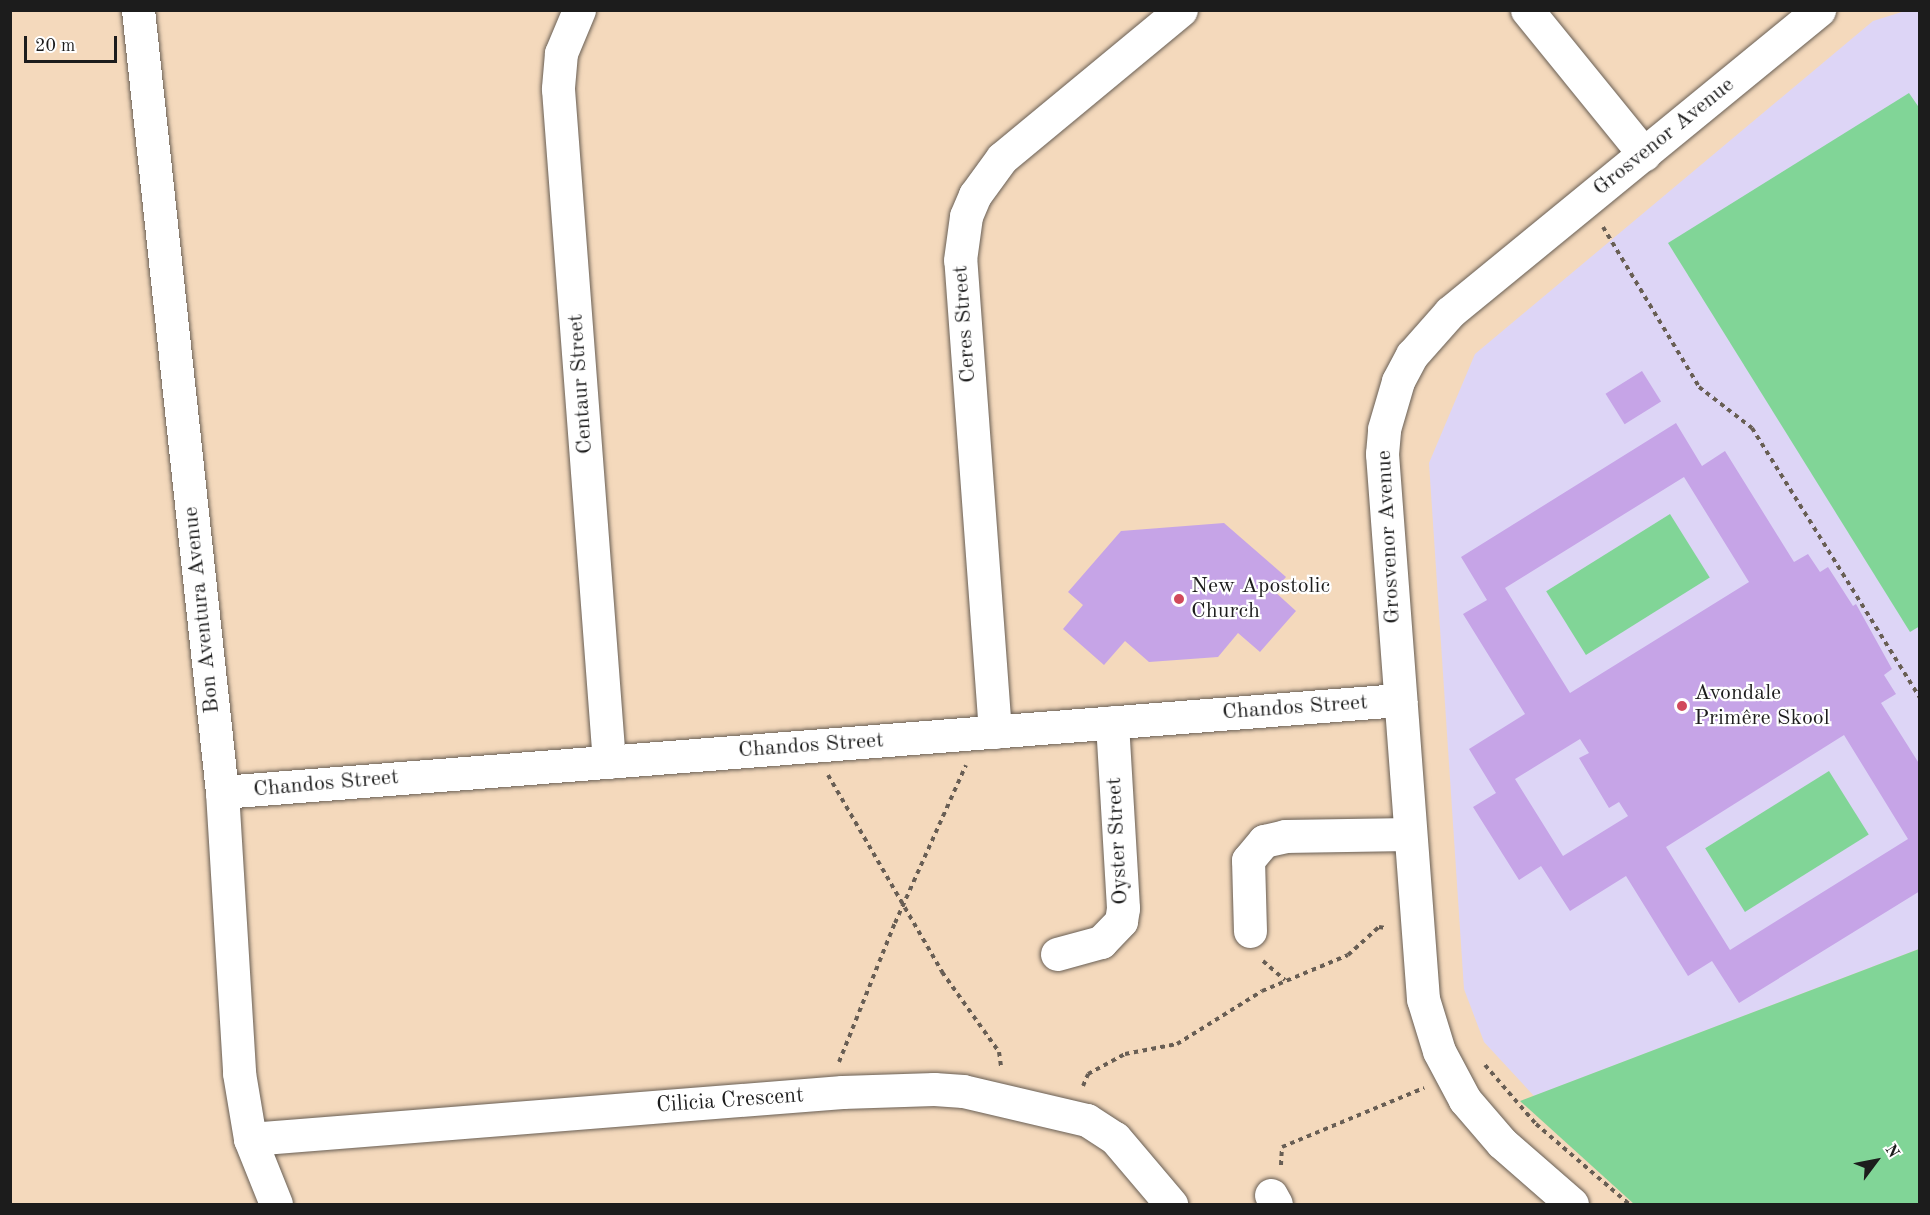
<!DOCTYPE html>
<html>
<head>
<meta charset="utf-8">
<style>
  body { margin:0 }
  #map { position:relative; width:1930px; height:1215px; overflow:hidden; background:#f4d9bc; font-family:"Old Standard TT",serif }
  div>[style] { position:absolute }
  .built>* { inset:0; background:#ddd5f6 }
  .green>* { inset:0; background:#81d597; transform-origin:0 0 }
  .building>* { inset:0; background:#c6a4e7; transform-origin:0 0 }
  .path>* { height:4px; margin-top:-2px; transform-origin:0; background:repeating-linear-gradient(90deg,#685e54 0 4.5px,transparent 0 9px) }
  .roads { filter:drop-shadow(0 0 2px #685e54) drop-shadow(0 0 2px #685e54) }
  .minor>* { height:33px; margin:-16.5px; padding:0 16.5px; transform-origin:16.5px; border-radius:16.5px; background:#fff }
  .dots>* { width:16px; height:16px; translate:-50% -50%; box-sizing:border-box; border:3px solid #fff; border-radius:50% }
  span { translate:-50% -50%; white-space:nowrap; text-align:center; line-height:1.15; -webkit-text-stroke:4.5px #fff; paint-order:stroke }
  .street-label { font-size:22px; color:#1c1c1c }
  .poi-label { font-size:22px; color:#1c1c1c }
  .left { translate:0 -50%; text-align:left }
  .frame { position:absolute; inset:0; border:12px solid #1c1c1c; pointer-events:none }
  .north { position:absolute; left:1846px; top:1131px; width:60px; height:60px; -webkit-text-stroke:4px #fff; paint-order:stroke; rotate:58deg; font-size:16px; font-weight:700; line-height:24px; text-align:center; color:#1c1c1c }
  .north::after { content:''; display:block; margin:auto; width:21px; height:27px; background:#1c1c1c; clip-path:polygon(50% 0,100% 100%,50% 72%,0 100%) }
  .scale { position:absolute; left:24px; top:36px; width:93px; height:27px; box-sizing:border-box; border:3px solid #1c1c1c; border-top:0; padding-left:8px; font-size:18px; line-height:21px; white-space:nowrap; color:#1c1c1c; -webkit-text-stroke:4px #fff; paint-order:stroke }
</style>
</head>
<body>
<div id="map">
  <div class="built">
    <div style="clip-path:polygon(1905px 11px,1919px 11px,1919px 949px,1534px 1096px,1484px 1042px,1464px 989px,1429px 463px,1475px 354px,1873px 21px)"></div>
  </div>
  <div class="green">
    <div style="clip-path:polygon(1909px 93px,1920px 109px,1920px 626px,1910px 632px,1668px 243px)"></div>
    <div style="left:1670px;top:514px;width:75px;height:146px;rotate:58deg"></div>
    <div style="left:1829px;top:771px;width:75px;height:146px;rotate:58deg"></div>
    <div style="clip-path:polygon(1919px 949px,1919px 1204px,1634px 1204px,1520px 1101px)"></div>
  </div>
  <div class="building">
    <div style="left:1642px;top:371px;width:36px;height:43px;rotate:58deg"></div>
    <div style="clip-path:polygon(evenodd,1676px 423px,1702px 466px,1725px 451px,1794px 562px,1808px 554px,1820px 572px,1828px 567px,1853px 606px,1856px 604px,1892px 669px,1884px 675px,1896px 694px,1881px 703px,1920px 765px,1920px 891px,1739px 1003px,1712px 961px,1688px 976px,1626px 876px,1570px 911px,1541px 866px,1519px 880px,1473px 807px,1496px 793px,1469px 749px,1525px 714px,1463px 614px,1487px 600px,1461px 557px,1676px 423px,1684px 477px,1749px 582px,1570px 693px,1505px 588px,1684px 477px,1676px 423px,1844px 735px,1908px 839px,1730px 950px,1666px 847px,1844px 735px,1676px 423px,1580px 739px,1589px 753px,1579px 758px,1609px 808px,1619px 802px,1628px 816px,1563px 856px,1515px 779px,1580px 739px)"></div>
    <div style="clip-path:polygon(1224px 523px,1286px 577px,1274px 591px,1296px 611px,1260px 652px,1238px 633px,1218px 657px,1149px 662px,1125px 641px,1104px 665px,1063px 629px,1083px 605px,1068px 592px,1121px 531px)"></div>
  </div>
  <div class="path">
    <div style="left:1603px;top:227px;width:187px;rotate:59deg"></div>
    <div style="left:1699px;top:387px;width:67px;rotate:37.7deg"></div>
    <div style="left:1752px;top:428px;width:318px;rotate:58.1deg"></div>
    <div style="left:828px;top:775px;width:228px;rotate:59.9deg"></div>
    <div style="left:942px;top:972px;width:98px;rotate:54.5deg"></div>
    <div style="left:999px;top:1052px;width:14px;rotate:82deg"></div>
    <div style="left:1263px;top:961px;width:29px;rotate:41deg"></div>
    <div style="left:839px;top:1062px;width:150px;rotate:-68.1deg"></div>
    <div style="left:895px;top:923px;width:173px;rotate:-65.8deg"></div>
    <div style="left:1485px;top:1065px;width:78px;rotate:49.2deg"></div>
    <div style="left:1536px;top:1124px;width:123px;rotate:40.7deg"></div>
    <div style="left:1083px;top:1086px;width:13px;rotate:-67deg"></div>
    <div style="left:1088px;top:1074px;width:42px;rotate:-28.4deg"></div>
    <div style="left:1125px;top:1054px;width:53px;rotate:-10.9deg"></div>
    <div style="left:1177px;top:1044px;width:100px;rotate:-31.9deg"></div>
    <div style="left:1262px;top:991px;width:93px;rotate:-22.7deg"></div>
    <div style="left:1348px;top:955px;width:42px;rotate:-42.1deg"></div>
    <div style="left:1379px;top:927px;width:7px;rotate:8deg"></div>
    <div style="left:1281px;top:1165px;width:18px;rotate:-87deg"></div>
    <div style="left:1282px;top:1147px;width:154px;rotate:-22.6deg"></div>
  </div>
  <div class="roads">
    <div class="minor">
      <div style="left:138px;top:10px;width:786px;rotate:83.87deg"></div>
      <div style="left:222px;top:792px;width:282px;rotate:86.5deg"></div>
      <div style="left:239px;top:1073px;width:67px;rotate:80.5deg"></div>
      <div style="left:250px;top:1139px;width:70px;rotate:68.2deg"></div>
      <div style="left:579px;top:10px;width:47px;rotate:112.7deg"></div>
      <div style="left:561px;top:53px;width:36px;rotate:95deg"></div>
      <div style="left:558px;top:89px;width:675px;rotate:85.67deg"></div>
      <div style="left:1527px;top:10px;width:186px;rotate:50.9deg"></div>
      <div style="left:995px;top:732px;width:473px;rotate:-94.2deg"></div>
      <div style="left:960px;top:260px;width:44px;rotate:-82.2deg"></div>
      <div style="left:966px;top:216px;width:23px;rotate:-67deg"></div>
      <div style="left:975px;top:195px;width:46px;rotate:-53.9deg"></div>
      <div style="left:1002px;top:158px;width:232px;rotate:-39.6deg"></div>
      <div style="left:222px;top:792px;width:1182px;rotate:-4.47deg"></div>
      <div style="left:1250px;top:931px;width:71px;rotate:-91.6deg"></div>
      <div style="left:1248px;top:860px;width:25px;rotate:-50deg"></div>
      <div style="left:1264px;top:841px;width:22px;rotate:-13deg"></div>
      <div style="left:1285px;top:836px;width:124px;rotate:-0.9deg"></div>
      <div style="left:1057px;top:954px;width:46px;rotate:-15.3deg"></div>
      <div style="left:1101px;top:942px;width:29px;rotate:-46deg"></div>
      <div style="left:1121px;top:921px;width:13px;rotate:-81deg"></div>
      <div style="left:1123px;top:908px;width:186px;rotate:-93.4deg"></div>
      <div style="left:250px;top:1139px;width:594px;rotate:-4.54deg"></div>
      <div style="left:842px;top:1092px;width:92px;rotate:-1.9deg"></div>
      <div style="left:934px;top:1089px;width:29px;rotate:4deg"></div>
      <div style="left:963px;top:1091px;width:127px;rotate:13.2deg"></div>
      <div style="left:1087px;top:1120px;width:33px;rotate:33deg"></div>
      <div style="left:1115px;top:1138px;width:87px;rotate:49.7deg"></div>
      <div style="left:1271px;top:1195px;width:10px;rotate:61deg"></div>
      <div style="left:1572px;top:1204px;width:93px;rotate:-138.9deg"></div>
      <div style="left:1502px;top:1143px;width:57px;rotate:-130.7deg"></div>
      <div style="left:1465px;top:1100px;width:55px;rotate:-118deg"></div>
      <div style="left:1439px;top:1051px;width:54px;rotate:-107.1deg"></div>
      <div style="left:1423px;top:999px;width:547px;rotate:-94.3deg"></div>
      <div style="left:1382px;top:454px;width:25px;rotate:-85deg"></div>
      <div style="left:1384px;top:429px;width:50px;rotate:-73.7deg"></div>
      <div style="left:1398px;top:381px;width:30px;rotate:-62deg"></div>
      <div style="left:1412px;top:355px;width:57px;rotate:-48.5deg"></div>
      <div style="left:1450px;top:312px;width:477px;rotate:-39.3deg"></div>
    </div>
  </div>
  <div class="dots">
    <div style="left:1179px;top:599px;background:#d1495b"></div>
    <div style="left:1682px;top:706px;background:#d1495b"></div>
  </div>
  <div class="street-label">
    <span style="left:1664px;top:137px;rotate:-39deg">Grosvenor Avenue</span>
    <span style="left:965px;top:324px;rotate:-94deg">Ceres Street</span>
    <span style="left:581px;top:384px;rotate:-94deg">Centaur Street</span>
    <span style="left:1389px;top:537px;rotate:-93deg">Grosvenor Avenue</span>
    <span style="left:202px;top:610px;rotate:-96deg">Bon Aventura Avenue</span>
    <span style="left:1295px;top:708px;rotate:-4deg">Chandos Street</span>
    <span style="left:811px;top:746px;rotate:-4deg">Chandos Street</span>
    <span style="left:326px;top:784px;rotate:-5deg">Chandos Street</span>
    <span style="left:1118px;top:841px;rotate:-93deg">Oyster Street</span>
    <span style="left:730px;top:1101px;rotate:-4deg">Cilicia Crescent</span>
  </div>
  <div class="poi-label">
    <span class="left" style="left:1191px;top:599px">New Apostolic<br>Church</span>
    <span class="left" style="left:1694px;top:706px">Avondale<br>Primêre Skool</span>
  </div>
  <div class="frame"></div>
  <div class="north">N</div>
  <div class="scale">20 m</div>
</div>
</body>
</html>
